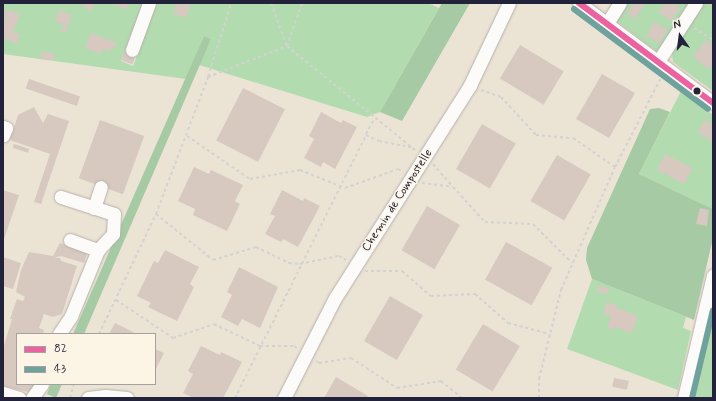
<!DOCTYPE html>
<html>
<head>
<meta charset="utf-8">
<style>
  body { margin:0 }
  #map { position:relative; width:716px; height:401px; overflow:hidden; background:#ebe4d5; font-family:Mynerve,sans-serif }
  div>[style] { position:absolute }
  .green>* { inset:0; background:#b3dbb0 }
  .forest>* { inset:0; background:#a5caa4 }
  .building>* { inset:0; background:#d7c8c0; transform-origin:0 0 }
  .path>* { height:2px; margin-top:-1px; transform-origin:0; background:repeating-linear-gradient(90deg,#d3d2d0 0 3px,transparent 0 6px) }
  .roads { filter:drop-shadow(0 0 1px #b5b0aa) drop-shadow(0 0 1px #b5b0aa) }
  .minor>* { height:13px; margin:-6.5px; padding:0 6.5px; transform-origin:6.5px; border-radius:6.5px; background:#fcfbf9 }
  .bus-1>* { height:6px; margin:-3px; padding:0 3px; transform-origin:3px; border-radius:3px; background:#ec619f }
  .bus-2>* { height:6px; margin:-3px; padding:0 3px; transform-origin:3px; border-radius:3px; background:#6fa19d }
  .dots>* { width:11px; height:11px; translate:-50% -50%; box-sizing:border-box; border:2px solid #fcf5e5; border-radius:50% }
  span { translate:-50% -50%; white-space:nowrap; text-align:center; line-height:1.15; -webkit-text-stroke:3px #fcf5e5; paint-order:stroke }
  .street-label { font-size:12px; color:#22223b }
  .frame { position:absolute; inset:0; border:4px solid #22223b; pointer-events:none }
  .legend { position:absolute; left:16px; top:333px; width:140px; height:52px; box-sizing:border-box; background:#fcf5e5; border:1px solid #a5a1a1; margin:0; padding:5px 7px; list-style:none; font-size:12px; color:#22223b }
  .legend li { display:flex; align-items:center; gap:8px; height:20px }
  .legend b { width:20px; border:1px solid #a5a1a1 }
  .north { position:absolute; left:660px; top:16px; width:40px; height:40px; -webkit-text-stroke:3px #fcf5e5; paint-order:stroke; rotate:346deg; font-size:11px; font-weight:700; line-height:16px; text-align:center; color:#22223b }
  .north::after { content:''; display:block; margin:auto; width:14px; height:18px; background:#22223b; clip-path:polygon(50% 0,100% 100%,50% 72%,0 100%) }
</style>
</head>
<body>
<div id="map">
  <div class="green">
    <div style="clip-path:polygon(3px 3px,143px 3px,121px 61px,133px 66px,157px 3px,428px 3px,439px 8px,380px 112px,367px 117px,199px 65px,211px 39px,204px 36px,186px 79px,3px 54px)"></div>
    <div style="clip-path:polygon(625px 3px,693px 3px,660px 54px,615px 20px)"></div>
    <div style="clip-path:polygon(703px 3px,713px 3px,713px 91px,673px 62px,672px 54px)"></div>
    <div style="clip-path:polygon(681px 91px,713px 115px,713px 209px,639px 174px)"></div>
    <div style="clip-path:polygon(592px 279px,686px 317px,683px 328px,691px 331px,678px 390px,567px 349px)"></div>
    <div style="clip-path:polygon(713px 317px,713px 398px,694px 398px)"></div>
  </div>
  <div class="forest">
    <div style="clip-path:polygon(442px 3px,470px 3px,402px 121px,380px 112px)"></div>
    <div style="clip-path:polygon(204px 36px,211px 39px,84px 334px,73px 334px)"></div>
    <div style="clip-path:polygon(659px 108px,670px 112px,639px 174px,713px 209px,713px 238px,694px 320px,592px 279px,586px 260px,587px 248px,650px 109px)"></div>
    <div style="clip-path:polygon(51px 384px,62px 384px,56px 398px,47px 394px)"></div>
  </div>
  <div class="building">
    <div style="clip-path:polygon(79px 3px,94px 3px,91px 11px)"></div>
    <div style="clip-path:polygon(109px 3px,128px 3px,126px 9px)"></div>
    <div style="clip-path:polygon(177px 3px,191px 4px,186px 18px,173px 13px)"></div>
    <div style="clip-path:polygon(634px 3px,645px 3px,635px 19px,627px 13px)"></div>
    <div style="clip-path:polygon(665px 3px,673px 3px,680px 8px,671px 21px,658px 12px)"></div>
    <div style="clip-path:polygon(5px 9px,20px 14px,13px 32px,20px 34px,17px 44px,3px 38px)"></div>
    <div style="clip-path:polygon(59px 10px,72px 15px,65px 33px,61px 32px,64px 25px,55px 21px)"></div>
    <div style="left:654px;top:22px;width:15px;height:16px;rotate:28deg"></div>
    <div style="clip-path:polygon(91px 33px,117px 43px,115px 48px,112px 47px,110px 52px,103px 49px,101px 54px,85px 48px)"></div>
    <div style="clip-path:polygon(706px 40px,713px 46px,713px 63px,709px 69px,693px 56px)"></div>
    <div style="left:520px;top:45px;width:51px;height:39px;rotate:31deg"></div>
    <div style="left:125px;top:50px;width:12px;height:11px;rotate:20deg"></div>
    <div style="left:41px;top:52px;width:13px;height:7px;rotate:4deg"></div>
    <div style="left:602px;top:74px;width:38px;height:52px;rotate:30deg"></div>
    <div style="left:29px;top:79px;width:54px;height:10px;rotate:19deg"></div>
    <div style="left:243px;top:88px;width:47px;height:59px;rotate:27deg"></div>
    <div style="clip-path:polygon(34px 107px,43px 123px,48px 114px,69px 121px,41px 204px,34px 202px,50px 154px,10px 140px,18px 115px)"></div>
    <div style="clip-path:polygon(321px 112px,341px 123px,343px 120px,357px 127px,335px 169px,323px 162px,321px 167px,304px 158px,314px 139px,309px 136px)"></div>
    <div style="left:100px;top:120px;width:47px;height:62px;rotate:20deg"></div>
    <div style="clip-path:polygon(705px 120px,713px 125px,713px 142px,698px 132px)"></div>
    <div style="left:482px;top:124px;width:39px;height:52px;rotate:30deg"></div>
    <div style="left:14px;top:144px;width:16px;height:4px;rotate:18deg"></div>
    <div style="left:665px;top:154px;width:31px;height:18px;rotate:27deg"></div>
    <div style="left:557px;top:155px;width:39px;height:53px;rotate:30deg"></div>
    <div style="clip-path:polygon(194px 167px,209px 174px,211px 170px,243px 185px,235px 201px,240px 204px,227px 231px,193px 215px,195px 209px,178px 201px)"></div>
    <div style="clip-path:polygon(3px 190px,19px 195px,3px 242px)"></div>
    <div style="clip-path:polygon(282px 190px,303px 201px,304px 198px,320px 206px,298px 247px,283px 239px,281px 242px,265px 234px,275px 216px,270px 214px)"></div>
    <div style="left:427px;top:206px;width:38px;height:51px;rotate:30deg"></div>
    <div style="clip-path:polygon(700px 208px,709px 210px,707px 226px,696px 224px)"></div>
    <div style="left:506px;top:242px;width:53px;height:43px;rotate:29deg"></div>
    <div style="clip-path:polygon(60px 243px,87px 253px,84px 263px,61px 256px,54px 258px,60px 258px,61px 261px,77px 266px,62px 314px,53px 317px,44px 314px,39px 328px,44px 330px,43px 334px,17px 334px,17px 384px,36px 384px,28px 392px,3px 386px,3px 349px,12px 319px,10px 319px,17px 299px,23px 301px,25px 297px,16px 292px,21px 270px,29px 252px,53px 256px)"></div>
    <div style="clip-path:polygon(165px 250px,199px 267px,190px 284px,194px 287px,177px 321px,148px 307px,151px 303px,137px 296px,154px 261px,158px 263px)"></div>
    <div style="clip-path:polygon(3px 257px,21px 263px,13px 289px,3px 286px)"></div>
    <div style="clip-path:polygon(239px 267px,278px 287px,260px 328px,242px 319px,238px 326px,221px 317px,232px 295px,227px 292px)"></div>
    <div style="left:599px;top:285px;width:11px;height:6px;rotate:22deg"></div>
    <div style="left:390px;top:296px;width:38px;height:52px;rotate:30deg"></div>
    <div style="clip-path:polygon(607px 302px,616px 305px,615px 307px,638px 316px,632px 333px,615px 327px,614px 330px,607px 328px,611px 316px,603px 313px)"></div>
    <div style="clip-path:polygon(115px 323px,131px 331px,136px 334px,109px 334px)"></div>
    <div style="left:483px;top:324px;width:43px;height:53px;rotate:31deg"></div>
    <div style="clip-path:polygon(201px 346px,220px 355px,221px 352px,242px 362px,223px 398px,194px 398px,183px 393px,193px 374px,188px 371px)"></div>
    <div style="clip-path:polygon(155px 349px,164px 353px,155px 371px)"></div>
    <div style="clip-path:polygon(336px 377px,368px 396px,367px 398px,324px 398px)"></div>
    <div style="left:614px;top:378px;width:15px;height:9px;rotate:11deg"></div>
  </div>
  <div class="path">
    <div style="left:271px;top:3px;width:46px;rotate:69.6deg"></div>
    <div style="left:287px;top:46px;width:165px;rotate:39.1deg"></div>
    <div style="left:694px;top:28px;width:22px;rotate:32deg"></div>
    <div style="left:208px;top:77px;width:77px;rotate:-72.7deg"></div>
    <div style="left:481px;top:90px;width:21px;rotate:19deg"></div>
    <div style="left:501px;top:97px;width:52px;rotate:47.4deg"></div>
    <div style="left:536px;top:135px;width:37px;rotate:5deg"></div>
    <div style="left:573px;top:138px;width:51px;rotate:34.6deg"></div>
    <div style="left:366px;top:134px;width:18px;rotate:-61deg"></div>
    <div style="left:187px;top:136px;width:76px;rotate:34.3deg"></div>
    <div style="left:250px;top:179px;width:51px;rotate:-10.2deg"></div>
    <div style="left:300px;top:170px;width:48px;rotate:21.8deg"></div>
    <div style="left:345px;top:188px;width:56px;rotate:-19.7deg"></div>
    <div style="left:398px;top:169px;width:6px;rotate:31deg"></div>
    <div style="left:433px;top:164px;width:29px;rotate:49deg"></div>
    <div style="left:422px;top:183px;width:31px;rotate:7deg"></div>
    <div style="left:453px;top:187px;width:47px;rotate:47.6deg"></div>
    <div style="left:485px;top:222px;width:48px;rotate:2.4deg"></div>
    <div style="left:533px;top:224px;width:55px;rotate:45deg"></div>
    <div style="left:156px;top:214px;width:73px;rotate:38.9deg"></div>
    <div style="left:213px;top:260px;width:45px;rotate:-16.8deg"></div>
    <div style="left:256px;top:247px;width:37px;rotate:26deg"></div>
    <div style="left:289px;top:263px;width:11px;rotate:5deg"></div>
    <div style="left:300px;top:264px;width:40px;rotate:-12deg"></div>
    <div style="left:339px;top:256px;width:8px;rotate:30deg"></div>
    <div style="left:365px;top:271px;width:37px"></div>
    <div style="left:402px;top:271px;width:38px;rotate:41deg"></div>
    <div style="left:431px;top:296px;width:44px;rotate:-2.6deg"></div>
    <div style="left:475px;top:294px;width:44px;rotate:41.3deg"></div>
    <div style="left:508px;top:323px;width:43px;rotate:14.7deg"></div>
    <div style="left:116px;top:300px;width:69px;rotate:33.7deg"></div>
    <div style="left:173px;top:338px;width:43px;rotate:-18.9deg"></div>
    <div style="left:214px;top:324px;width:51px;rotate:25.6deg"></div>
    <div style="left:260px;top:346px;width:34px"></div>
    <div style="left:294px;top:346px;width:4px;rotate:34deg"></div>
    <div style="left:99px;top:334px;width:133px;rotate:-64.6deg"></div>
    <div style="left:156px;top:214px;width:147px;rotate:-69.2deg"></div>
    <div style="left:208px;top:77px;width:85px;rotate:-21.4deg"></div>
    <div style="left:287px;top:46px;width:46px;rotate:-70.8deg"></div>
    <div style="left:316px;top:361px;width:4px;rotate:34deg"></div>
    <div style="left:319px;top:363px;width:32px;rotate:-9deg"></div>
    <div style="left:351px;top:358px;width:55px;rotate:33.1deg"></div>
    <div style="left:397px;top:388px;width:45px;rotate:-9deg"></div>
    <div style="left:441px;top:381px;width:27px;rotate:39deg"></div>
    <div style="left:70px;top:398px;width:15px;rotate:-74deg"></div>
    <div style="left:235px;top:398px;width:294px;rotate:-63.5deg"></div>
    <div style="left:366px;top:135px;width:14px;rotate:25deg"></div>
    <div style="left:379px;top:141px;width:33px;rotate:11deg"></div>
    <div style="left:539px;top:398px;width:19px;rotate:-90deg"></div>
    <div style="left:539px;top:379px;width:92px;rotate:-76.1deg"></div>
    <div style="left:561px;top:290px;width:134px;rotate:-66.3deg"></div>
    <div style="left:615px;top:167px;width:100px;rotate:-62.7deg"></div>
  </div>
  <div class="roads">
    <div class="minor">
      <div style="left:579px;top:3px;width:167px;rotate:36.7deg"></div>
      <div style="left:606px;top:25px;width:26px;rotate:-58deg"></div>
      <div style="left:132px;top:50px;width:50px;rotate:-70.1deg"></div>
      <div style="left:657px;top:63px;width:72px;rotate:-57deg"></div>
      <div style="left:3px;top:127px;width:3px;rotate:18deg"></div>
      <div style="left:6px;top:128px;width:8px;rotate:113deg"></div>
      <div style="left:94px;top:208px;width:22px;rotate:-72deg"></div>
      <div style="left:70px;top:240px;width:30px;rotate:20deg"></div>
      <div style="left:59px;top:334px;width:22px;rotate:-56deg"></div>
      <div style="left:71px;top:316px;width:71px;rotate:-67.8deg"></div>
      <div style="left:98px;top:250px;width:22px;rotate:-47deg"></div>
      <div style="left:113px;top:234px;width:20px;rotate:-87deg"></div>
      <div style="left:114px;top:214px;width:56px;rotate:-162.2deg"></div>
      <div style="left:3px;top:393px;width:17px;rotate:17deg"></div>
      <div style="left:32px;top:398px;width:17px;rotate:-54deg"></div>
      <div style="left:88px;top:398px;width:17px;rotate:-7deg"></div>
      <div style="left:105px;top:396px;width:22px;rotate:5deg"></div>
      <div style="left:284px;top:398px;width:112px;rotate:-63deg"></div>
      <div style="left:335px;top:298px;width:252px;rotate:-57.6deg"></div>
      <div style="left:470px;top:85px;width:91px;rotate:-64.6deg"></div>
      <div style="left:684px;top:398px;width:126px;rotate:-76.7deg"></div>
    </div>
  </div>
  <div class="bus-1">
    <div style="left:579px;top:3px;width:167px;rotate:36.7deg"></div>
  </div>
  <div class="bus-2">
    <div style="left:574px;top:9px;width:167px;rotate:36.7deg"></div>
    <div style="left:692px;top:398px;width:90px;rotate:-76.6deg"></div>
  </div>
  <div class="dots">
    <div style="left:697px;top:91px;background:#22223b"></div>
  </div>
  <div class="street-label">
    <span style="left:398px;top:201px;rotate:-57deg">Chemin de Compostelle</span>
  </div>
  <div class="frame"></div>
  <ul class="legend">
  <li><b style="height:5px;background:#ec619f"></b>82</li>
  <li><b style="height:5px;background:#6fa19d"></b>43</li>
  </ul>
  <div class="north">N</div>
</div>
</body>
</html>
